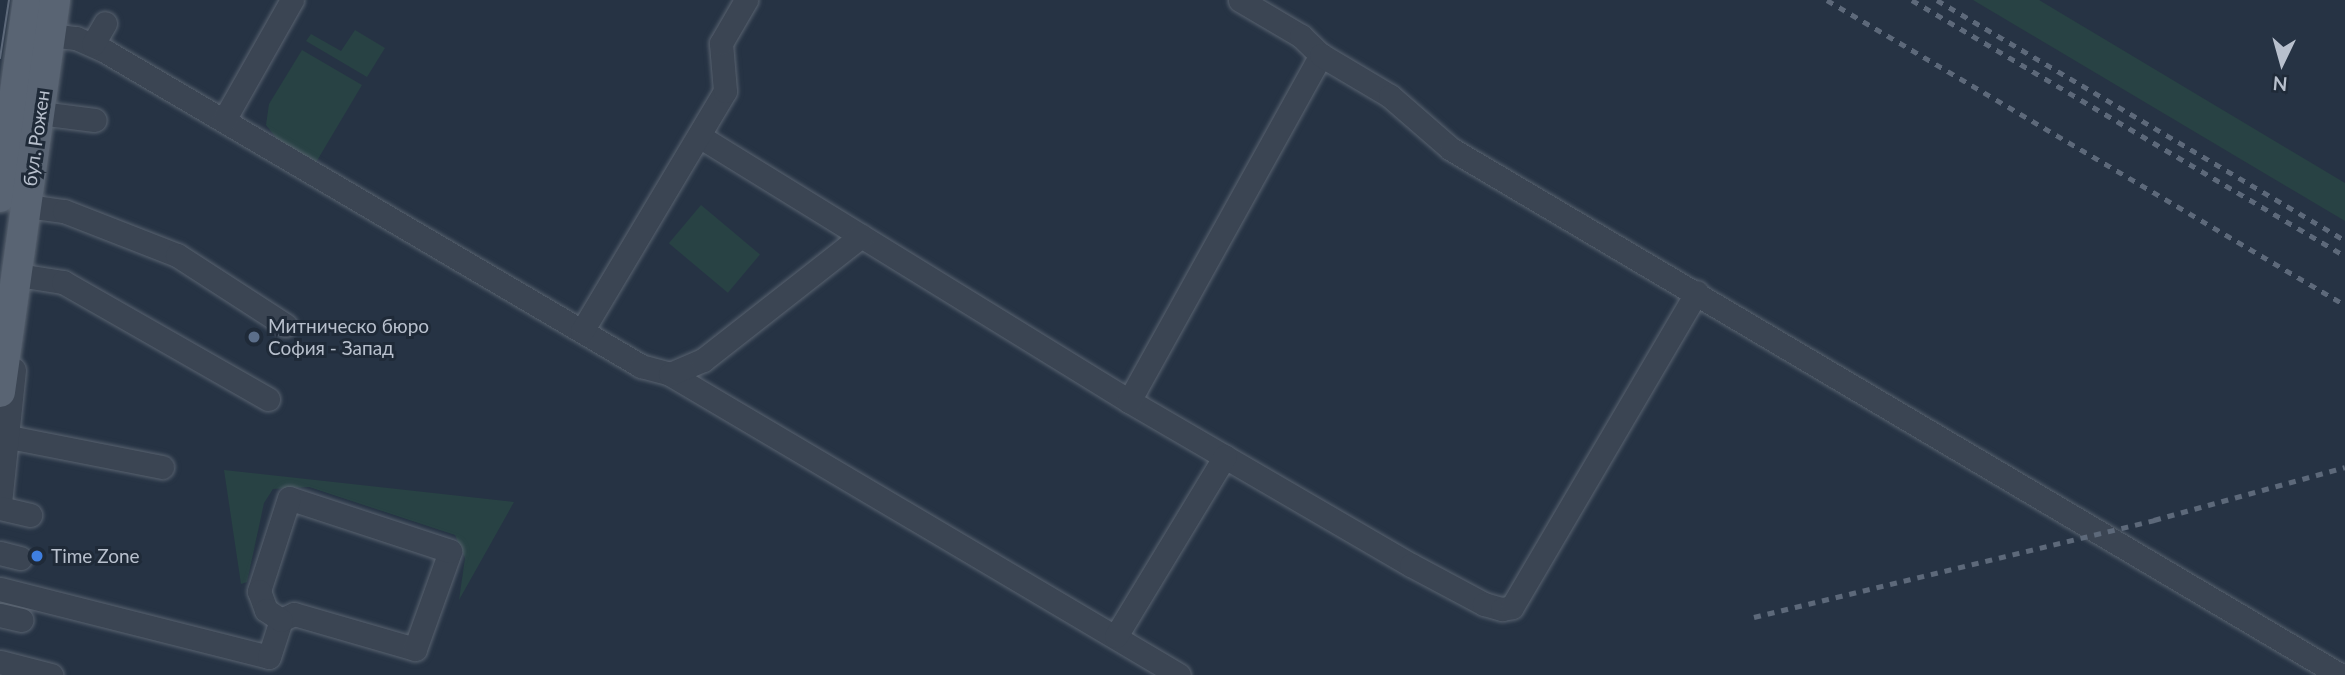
<!DOCTYPE html>
<html>
<head>
<meta charset="utf-8">
<style>
  body { margin:0 }
  #map { position:relative; width:2345px; height:675px; overflow:hidden; background:#263344; font-family:Lato,sans-serif }
  div>[style] { position:absolute }
  .green>* { inset:0; background:#284244; transform-origin:0 0 }
  .roads { filter:drop-shadow(0 0 2px #596370) drop-shadow(0 0 2px #596370) }
  .minor>* { height:23px; margin:-11.5px; padding:0 11.5px; transform-origin:11.5px; border-radius:11.5px; background:#3b4553 }
  .major>* { height:30px; margin:-15px; padding:0 15px; transform-origin:15px; border-radius:15px; background:#596473 }
  .tram>* { height:2px; margin:-1px; padding:0 1px; transform-origin:1px; border-radius:1px; background:#5d697a }
  .rail>* { height:5px; margin-top:-2.5px; transform-origin:0; background:repeating-linear-gradient(90deg,#5d697a 0 7px,transparent 0 14px) }
  .dots>* { width:19px; height:19px; translate:-50% -50%; box-sizing:border-box; border:4px solid #1f2a38; border-radius:50% }
  span { translate:-50% -50%; white-space:nowrap; text-align:center; line-height:1.15; -webkit-text-stroke:6px #1f2a38; paint-order:stroke }
  .street-label { font-size:19px; color:#b8c0cd }
  .poi-label { font-size:19px; color:#b8c0cd }
  .left { translate:0 -50%; text-align:left }
  .north { position:absolute; left:2247px; top:28px; width:70px; height:70px; -webkit-text-stroke:5px #1f2a38; paint-order:stroke; rotate:185deg; font-size:19px; font-weight:700; line-height:28px; text-align:center; color:#b8c0cd }
  .north::after { content:''; display:block; margin:auto; width:24px; height:32px; background:#b8c0cd; clip-path:polygon(50% 0,100% 100%,50% 72%,0 100%) }
</style>
</head>
<body>
<div id="map">
  <div class="green">
    <div style="clip-path:polygon(1973px 0,2039px 0,2345px 183px,2345px 221px)"></div>
    <div style="clip-path:polygon(355px 30px,385px 48px,367px 77px,306px 41px,311px 34px,341px 51px)"></div>
    <div style="clip-path:polygon(302px 50px,362px 85px,315px 164px,281px 144px,266px 125px,269px 104px)"></div>
    <div style="left:701px;top:205px;width:77px;height:50px;rotate:40deg"></div>
    <div style="clip-path:polygon(224px 470px,388px 488px,514px 502px,459px 600px,465px 558px,455px 535px,309px 487px,273px 489px,264px 503px,247px 582px,241px 584px)"></div>
  </div>
  <div class="roads">
    <div class="minor">
      <div style="left:1240px;top:0;width:71px;rotate:30.5deg"></div>
      <div style="left:1301px;top:36px;width:28px;rotate:44deg"></div>
      <div style="left:50px;top:35px;width:26px;rotate:7deg"></div>
      <div style="left:76px;top:38px;width:32px;rotate:24deg"></div>
      <div style="left:105px;top:51px;width:622px;rotate:30.44deg"></div>
      <div style="left:641px;top:366px;width:30px;rotate:15deg"></div>
      <div style="left:670px;top:374px;width:591px;rotate:30.6deg"></div>
      <div style="left:93px;top:44px;width:24px;rotate:-60deg"></div>
      <div style="left:40px;top:113px;width:55px;rotate:7.3deg"></div>
      <div style="left:224px;top:120px;width:138px;rotate:-60.5deg"></div>
      <div style="left:699px;top:136px;width:505px;rotate:31.64deg"></div>
      <div style="left:1129px;top:401px;width:326px;rotate:30.2deg"></div>
      <div style="left:1411px;top:565px;width:83px;rotate:28.1deg"></div>
      <div style="left:1484px;top:604px;width:19px;rotate:16deg"></div>
      <div style="left:1502px;top:609px;width:10px;rotate:-11deg"></div>
      <div style="left:1512px;top:607px;width:365px;rotate:-59.6deg"></div>
      <div style="left:27px;top:206px;width:37px;rotate:8deg"></div>
      <div style="left:64px;top:211px;width:121px;rotate:21.3deg"></div>
      <div style="left:177px;top:255px;width:129px;rotate:32.9deg"></div>
      <div style="left:17px;top:290px;width:15px;rotate:-86deg"></div>
      <div style="left:18px;top:275px;width:46px;rotate:8.8deg"></div>
      <div style="left:63px;top:282px;width:236px;rotate:29.7deg"></div>
      <div style="left:582px;top:331px;width:279px;rotate:-59.2deg"></div>
      <div style="left:725px;top:91px;width:48px;rotate:-94.8deg"></div>
      <div style="left:721px;top:43px;width:50px;rotate:-59.8deg"></div>
      <div style="left:670px;top:374px;width:36px;rotate:-23deg"></div>
      <div style="left:703px;top:360px;width:201px;rotate:-38.1deg"></div>
      <div style="left:1129px;top:401px;width:396px;rotate:-61deg"></div>
      <div style="left:1321px;top:55px;width:80px;rotate:30.7deg"></div>
      <div style="left:1390px;top:96px;width:81px;rotate:41deg"></div>
      <div style="left:1451px;top:149px;width:1033px;rotate:30.61deg"></div>
      <div style="left:9px;top:437px;width:156px;rotate:11.1deg"></div>
      <div style="left:0;top:503px;width:134px;rotate:-84deg"></div>
      <div style="left:0;top:508px;width:31px;rotate:13deg"></div>
      <div style="left:0;top:553px;width:21px;rotate:14deg"></div>
      <div style="left:0;top:589px;width:277px;rotate:14.2deg"></div>
      <div style="left:269px;top:657px;width:39px;rotate:-72deg"></div>
      <div style="left:281px;top:620px;width:14px;rotate:-25deg"></div>
      <div style="left:294px;top:614px;width:126px;rotate:16.1deg"></div>
      <div style="left:415px;top:649px;width:104px;rotate:-70.3deg"></div>
      <div style="left:450px;top:551px;width:169px;rotate:-161.8deg"></div>
      <div style="left:289px;top:498px;width:98px;rotate:107.9deg"></div>
      <div style="left:259px;top:591px;width:20px;rotate:70deg"></div>
      <div style="left:266px;top:610px;width:18px;rotate:34deg"></div>
      <div style="left:0;top:615px;width:22px;rotate:13deg"></div>
      <div style="left:1116px;top:636px;width:210px;rotate:-58.8deg"></div>
      <div style="left:0;top:662px;width:53px;rotate:14.3deg"></div>
    </div>
    <div class="major">
      <div style="left:0;top:197px;width:199px;rotate:-81.9deg"></div>
      <div style="left:0;top:392px;width:396px;rotate:-82deg"></div>
    </div>
  </div>
  <div class="tram">
    <div style="left:0;top:58px;width:59px;rotate:-81.2deg"></div>
  </div>
  <div class="rail">
    <div style="left:1827px;top:0;width:601px;rotate:30.49deg"></div>
    <div style="left:1912px;top:0;width:503px;rotate:30.59deg"></div>
    <div style="left:1937px;top:0;width:473px;rotate:30.5deg"></div>
    <div style="left:1754px;top:617px;width:412px;rotate:-13.6deg"></div>
    <div style="left:2154px;top:520px;width:198px;rotate:-15.5deg"></div>
  </div>
  <div class="dots">
    <div style="left:254px;top:337px;background:#5c6f8a"></div>
    <div style="left:37px;top:556px;background:#3f7fe0"></div>
  </div>
  <div class="street-label">
    <span style="left:36px;top:138px;rotate:-82deg">бул. Рожен</span>
  </div>
  <div class="poi-label">
    <span class="left" style="left:268px;top:337px">Митническо бюро<br>София - Запад</span>
    <span class="left" style="left:51px;top:556px">Time Zone</span>
  </div>
  <div class="north">N</div>
</div>
</body>
</html>
